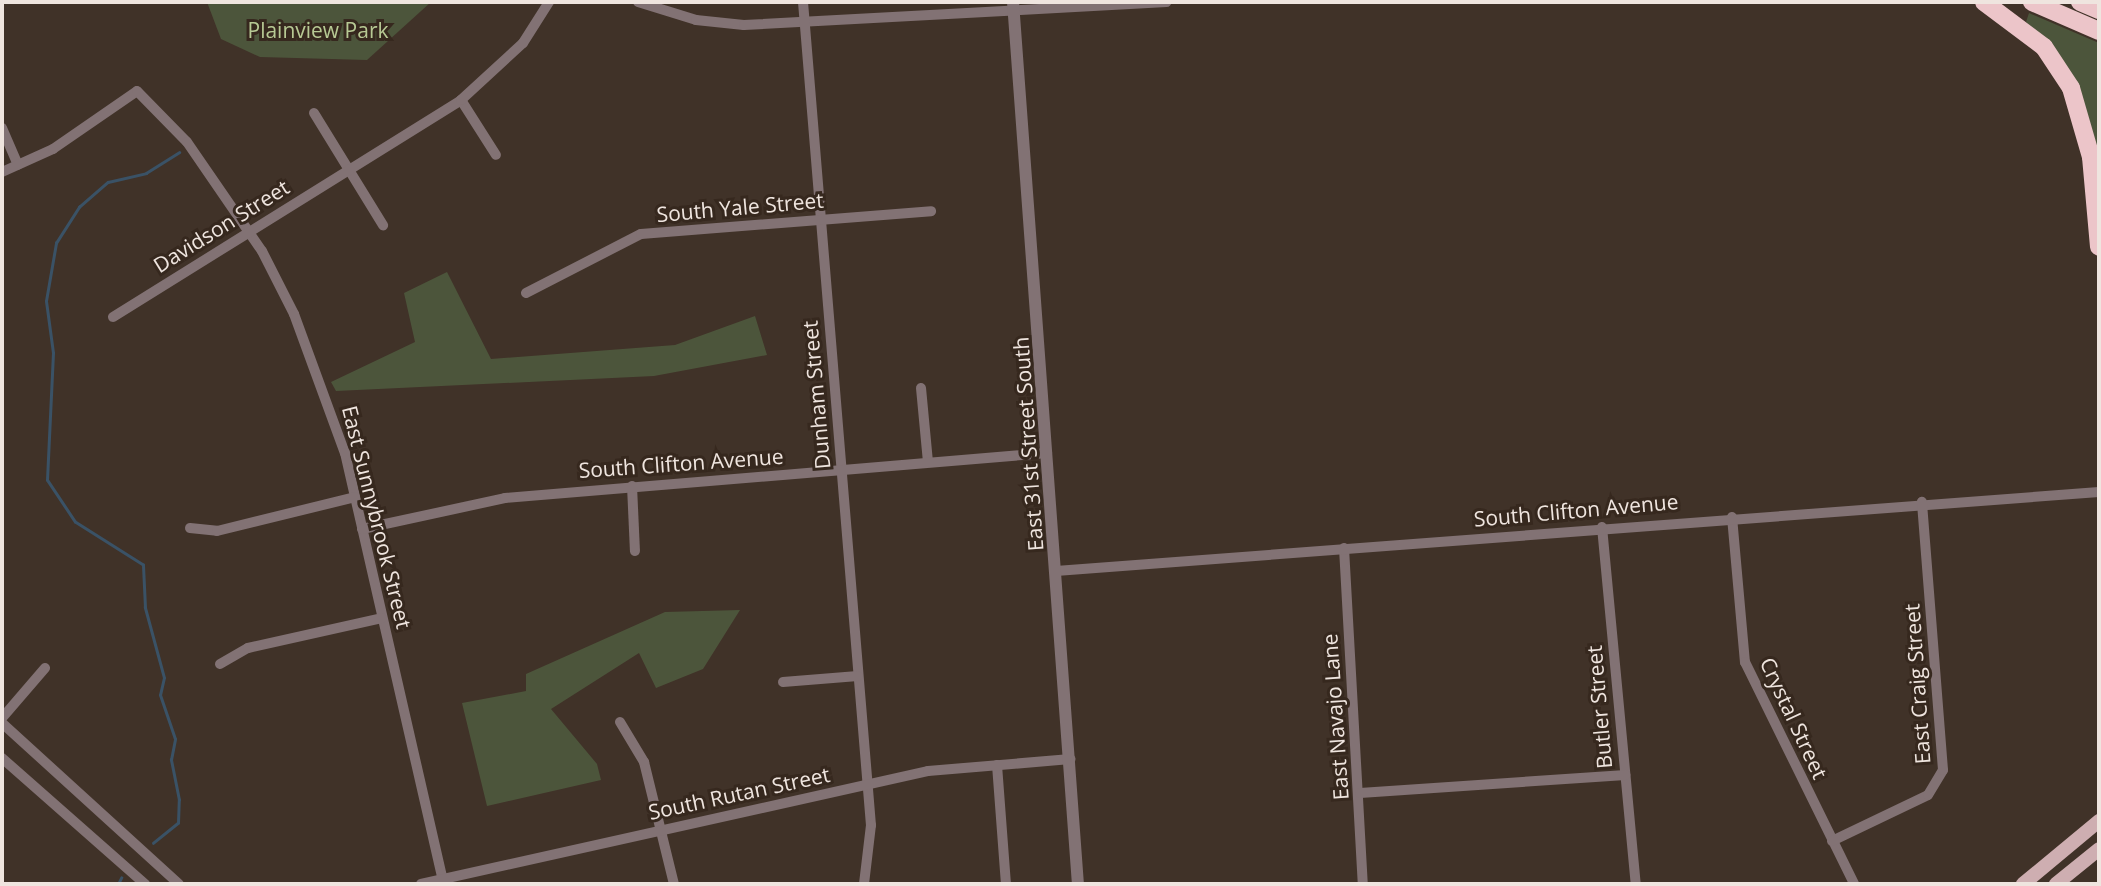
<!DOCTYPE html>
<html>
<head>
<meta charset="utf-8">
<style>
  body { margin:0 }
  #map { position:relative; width:2101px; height:886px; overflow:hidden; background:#403228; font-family:"Open Sans",sans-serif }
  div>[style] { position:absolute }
  .green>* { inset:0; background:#4c553b }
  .stream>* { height:2.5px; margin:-1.25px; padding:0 1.25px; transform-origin:1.25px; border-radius:1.25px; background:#3a5266 }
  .minor>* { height:10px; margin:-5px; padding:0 5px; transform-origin:5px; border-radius:5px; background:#827274 }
  .tertiary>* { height:12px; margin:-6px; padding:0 6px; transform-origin:6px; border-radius:6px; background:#827274 }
  .primary>* { height:14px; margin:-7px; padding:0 7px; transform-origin:7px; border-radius:7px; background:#ceaeb1 }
  .motorway>* { height:18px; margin:-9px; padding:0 9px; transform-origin:9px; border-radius:9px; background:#ecc5c9 }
  span { translate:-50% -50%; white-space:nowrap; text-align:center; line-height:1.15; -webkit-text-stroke:6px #36281e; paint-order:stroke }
  .park-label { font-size:21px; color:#b7c994 }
  .street-label { font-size:21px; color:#efe5df }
  .frame { position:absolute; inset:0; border:4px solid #efe5df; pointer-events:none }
</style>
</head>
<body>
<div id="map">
  <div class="green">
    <div style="clip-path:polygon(207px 2px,431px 2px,367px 60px,260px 57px,221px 39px)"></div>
    <div style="clip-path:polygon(2029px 13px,2099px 43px,2099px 190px,2051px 48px,2026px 22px)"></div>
    <div style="clip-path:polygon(447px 272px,491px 359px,675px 345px,755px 316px,767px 355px,654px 376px,336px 391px,331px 382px,415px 342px,404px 293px)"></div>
    <div style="clip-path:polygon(740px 610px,703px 669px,656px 688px,639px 653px,551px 709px,597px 764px,601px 780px,487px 806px,462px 703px,526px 691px,526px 674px,665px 612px)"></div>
  </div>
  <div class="stream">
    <div style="left:153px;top:843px;width:32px;rotate:-39deg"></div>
    <div style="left:178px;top:823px;width:23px;rotate:-88deg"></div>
    <div style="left:179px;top:800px;width:41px;rotate:-101.3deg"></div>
    <div style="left:171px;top:760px;width:21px;rotate:-79deg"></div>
    <div style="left:175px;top:739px;width:46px;rotate:-108.8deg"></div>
    <div style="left:160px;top:695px;width:17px;rotate:-77deg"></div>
    <div style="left:164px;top:678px;width:73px;rotate:-105.2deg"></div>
    <div style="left:145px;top:608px;width:43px;rotate:-92.7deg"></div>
    <div style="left:143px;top:565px;width:80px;rotate:-147.7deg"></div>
    <div style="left:75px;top:522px;width:50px;rotate:-123.7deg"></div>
    <div style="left:47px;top:480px;width:127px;rotate:-87.3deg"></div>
    <div style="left:53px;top:353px;width:52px;rotate:-97.7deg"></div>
    <div style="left:46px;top:301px;width:59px;rotate:-80.2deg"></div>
    <div style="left:56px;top:243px;width:43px;rotate:-57.4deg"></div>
    <div style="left:79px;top:207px;width:38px;rotate:-41deg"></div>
    <div style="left:108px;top:182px;width:39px;rotate:-13deg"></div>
    <div style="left:146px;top:173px;width:39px;rotate:-32deg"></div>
    <div style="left:118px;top:884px;width:7px;rotate:-63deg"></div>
  </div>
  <div class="minor">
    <div style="left:638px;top:2px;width:61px;rotate:17.2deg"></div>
    <div style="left:696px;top:20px;width:48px;rotate:5.9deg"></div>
    <div style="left:744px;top:25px;width:423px;rotate:-3.1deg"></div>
    <div style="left:803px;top:2px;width:826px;rotate:85.28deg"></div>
    <div style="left:871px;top:825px;width:59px;rotate:96.8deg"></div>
    <div style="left:461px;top:100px;width:65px;rotate:57.5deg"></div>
    <div style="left:314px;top:113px;width:132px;rotate:58.4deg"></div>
    <div style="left:2px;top:128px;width:40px;rotate:66.6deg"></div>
    <div style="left:2px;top:172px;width:56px;rotate:-24.3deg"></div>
    <div style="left:53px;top:149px;width:102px;rotate:-34.6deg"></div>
    <div style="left:137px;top:91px;width:71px;rotate:45.6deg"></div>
    <div style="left:187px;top:142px;width:132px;rotate:55.5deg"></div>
    <div style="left:262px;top:251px;width:71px;rotate:63.1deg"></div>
    <div style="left:294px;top:314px;width:148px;rotate:69.9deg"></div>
    <div style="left:345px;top:453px;width:442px;rotate:77.1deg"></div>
    <div style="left:526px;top:293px;width:129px;rotate:-27.2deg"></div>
    <div style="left:641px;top:234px;width:291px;rotate:-4.5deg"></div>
    <div style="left:113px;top:317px;width:410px;rotate:-31.9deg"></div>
    <div style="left:461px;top:100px;width:84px;rotate:-42.6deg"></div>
    <div style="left:523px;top:43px;width:49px;rotate:-57.6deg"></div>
    <div style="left:921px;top:388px;width:74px;rotate:84.6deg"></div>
    <div style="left:632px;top:486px;width:65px;rotate:87.4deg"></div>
    <div style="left:1732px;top:517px;width:146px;rotate:84.9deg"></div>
    <div style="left:1745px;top:662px;width:247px;rotate:63.8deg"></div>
    <div style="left:1602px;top:527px;width:359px;rotate:84.6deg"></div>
    <div style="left:190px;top:528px;width:27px;rotate:6deg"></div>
    <div style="left:217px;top:531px;width:142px;rotate:-13.8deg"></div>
    <div style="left:362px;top:529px;width:146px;rotate:-12.2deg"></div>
    <div style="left:505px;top:498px;width:544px;rotate:-4.75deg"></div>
    <div style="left:1344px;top:548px;width:337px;rotate:86.8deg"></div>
    <div style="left:1056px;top:571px;width:1046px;rotate:-4.33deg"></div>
    <div style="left:220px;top:664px;width:32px;rotate:-30deg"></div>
    <div style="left:248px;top:648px;width:137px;rotate:-12.6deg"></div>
    <div style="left:783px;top:682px;width:75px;rotate:-4.6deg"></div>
    <div style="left:2px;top:718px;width:66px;rotate:-49.3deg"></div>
    <div style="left:620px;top:722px;width:47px;rotate:59deg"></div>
    <div style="left:644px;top:762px;width:126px;rotate:76.2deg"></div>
    <div style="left:2px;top:723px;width:239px;rotate:42.3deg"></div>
    <div style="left:2px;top:758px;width:191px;rotate:41.4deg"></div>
    <div style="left:997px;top:765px;width:119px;rotate:85.7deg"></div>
    <div style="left:1360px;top:793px;width:266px;rotate:-3.9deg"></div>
    <div style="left:1832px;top:841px;width:106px;rotate:-25.6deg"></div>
    <div style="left:1928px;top:795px;width:29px;rotate:-59deg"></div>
    <div style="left:1943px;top:770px;width:269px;rotate:-94.5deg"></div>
    <div style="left:421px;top:884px;width:519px;rotate:-12.56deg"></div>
    <div style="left:928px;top:771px;width:143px;rotate:-4.8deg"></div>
  </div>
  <div class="tertiary">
    <div style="left:1013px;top:2px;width:884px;rotate:85.79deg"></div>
  </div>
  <div class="primary">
    <div style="left:2023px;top:884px;width:99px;rotate:-39.7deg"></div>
    <div style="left:2056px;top:884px;width:55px;rotate:-39.1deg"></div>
  </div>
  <div class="motorway">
    <div style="left:1984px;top:2px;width:75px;rotate:36.9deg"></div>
    <div style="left:2044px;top:47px;width:49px;rotate:56.6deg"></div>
    <div style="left:2071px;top:88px;width:72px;rotate:73.8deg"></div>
    <div style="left:2091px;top:157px;width:90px;rotate:84.9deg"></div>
    <div style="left:2032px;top:2px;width:73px;rotate:23.4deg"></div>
    <div style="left:2080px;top:2px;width:21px;rotate:23deg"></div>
  </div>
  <div class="park-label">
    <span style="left:318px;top:30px">Plainview Park</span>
  </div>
  <div class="street-label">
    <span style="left:740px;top:207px;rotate:-5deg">South Yale Street</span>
    <span style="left:221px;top:226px;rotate:-32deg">Davidson Street</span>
    <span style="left:816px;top:395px;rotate:-95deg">Dunham Street</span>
    <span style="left:1028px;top:444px;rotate:-94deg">East 31st Street South</span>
    <span style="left:681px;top:463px;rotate:-4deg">South Clifton Avenue</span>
    <span style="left:1576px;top:510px;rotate:-5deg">South Clifton Avenue</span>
    <span style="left:377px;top:517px;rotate:76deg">East Sunnybrook Street</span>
    <span style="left:1917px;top:684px;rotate:-94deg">East Craig Street</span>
    <span style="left:1599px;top:707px;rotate:-95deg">Butler Street</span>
    <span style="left:1335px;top:717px;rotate:-94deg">East Navajo Lane</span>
    <span style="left:1794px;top:718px;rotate:65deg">Crystal Street</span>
    <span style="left:739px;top:793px;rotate:-12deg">South Rutan Street</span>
  </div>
  <div class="frame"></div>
</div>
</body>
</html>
